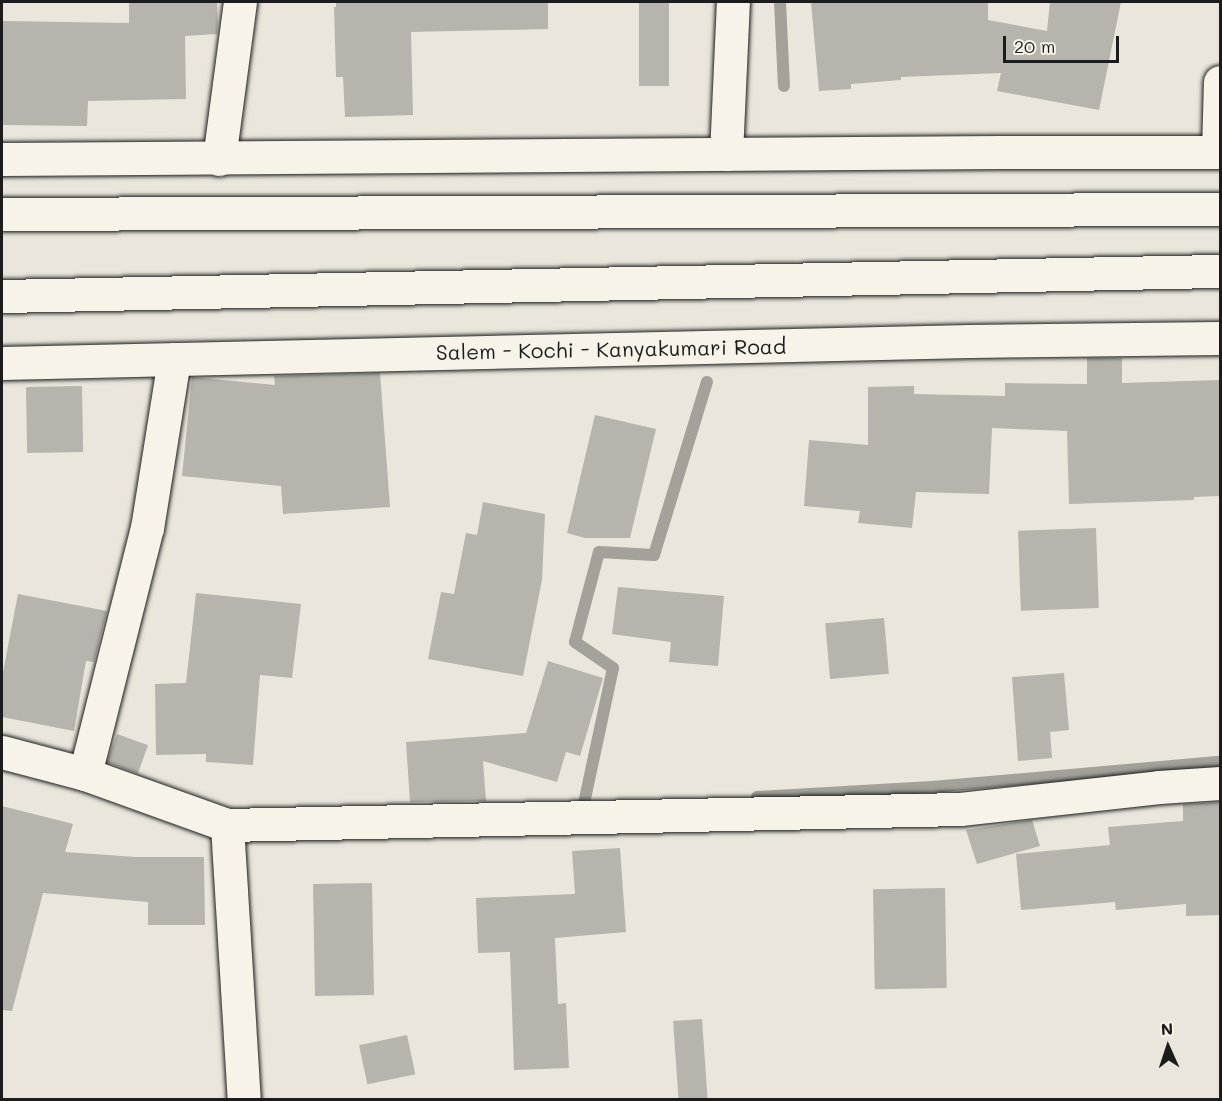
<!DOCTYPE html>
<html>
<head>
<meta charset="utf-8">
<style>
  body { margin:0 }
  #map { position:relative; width:1222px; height:1101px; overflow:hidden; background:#eae6dc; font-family:Mali,sans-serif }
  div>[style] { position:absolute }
  .stream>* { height:12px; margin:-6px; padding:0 6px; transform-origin:6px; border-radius:6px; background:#a3a19a }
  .building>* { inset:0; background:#b6b4ac; transform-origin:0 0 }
  .roads { filter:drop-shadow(0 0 2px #1c1c1c) drop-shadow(0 0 2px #1c1c1c) }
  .street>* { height:33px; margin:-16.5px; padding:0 16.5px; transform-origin:16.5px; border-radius:16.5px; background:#f7f3e8 }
  .highway>* { height:33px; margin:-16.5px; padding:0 16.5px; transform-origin:16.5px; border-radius:16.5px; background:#f7f3e8 }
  span { translate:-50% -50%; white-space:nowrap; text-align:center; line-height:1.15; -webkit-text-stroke:5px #f7f3e8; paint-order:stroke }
  .street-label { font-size:21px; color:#1c1c1c }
  .frame { position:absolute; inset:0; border:3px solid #1c1c1c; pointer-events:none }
  .north { position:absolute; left:1138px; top:1017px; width:60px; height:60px; -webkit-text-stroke:4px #f7f3e8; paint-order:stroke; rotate:357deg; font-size:16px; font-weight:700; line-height:24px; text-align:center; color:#1c1c1c }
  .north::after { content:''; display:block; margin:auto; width:21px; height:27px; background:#1c1c1c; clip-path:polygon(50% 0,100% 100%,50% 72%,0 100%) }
  .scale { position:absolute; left:1003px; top:36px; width:116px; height:27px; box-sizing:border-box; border:3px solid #1c1c1c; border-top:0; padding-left:8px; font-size:18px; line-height:21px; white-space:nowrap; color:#1c1c1c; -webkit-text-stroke:4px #f7f3e8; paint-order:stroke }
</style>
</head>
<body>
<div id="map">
  <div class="stream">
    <div style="left:780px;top:2px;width:84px;rotate:87.3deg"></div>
    <div style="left:757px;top:797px;width:175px;rotate:-3.3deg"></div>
    <div style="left:932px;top:787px;width:289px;rotate:-5deg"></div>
    <div style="left:590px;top:807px;width:7px;rotate:172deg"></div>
    <div style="left:583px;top:808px;width:143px;rotate:-77.9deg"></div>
    <div style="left:613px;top:668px;width:46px;rotate:-145.6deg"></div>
    <div style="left:575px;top:642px;width:93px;rotate:-75.1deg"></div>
    <div style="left:599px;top:552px;width:55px;rotate:3.1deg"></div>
    <div style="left:654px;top:555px;width:181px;rotate:-73deg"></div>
  </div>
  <div class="building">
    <div style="clip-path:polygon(184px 2px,217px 2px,218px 23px,217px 34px,185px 36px,186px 99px,88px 101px,87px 126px,2px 125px,2px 21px,129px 23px,129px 3px)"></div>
    <div style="clip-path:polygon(336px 2px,548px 2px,548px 29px,411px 32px,413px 115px,345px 117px,343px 77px,336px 77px,334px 7px,336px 7px)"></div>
    <div style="left:639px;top:2px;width:30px;height:84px"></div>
    <div style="clip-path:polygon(811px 2px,988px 2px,988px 20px,1047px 31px,1050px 2px,1121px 2px,1099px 110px,997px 91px,1001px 73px,901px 77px,901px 80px,851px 84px,851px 89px,819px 91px)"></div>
    <div style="clip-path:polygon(1087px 358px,1122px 358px,1122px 383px,1221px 380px,1221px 496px,1194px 497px,1194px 500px,1069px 504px,1067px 431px,992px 428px,989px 494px,916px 492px,912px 528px,858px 523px,860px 511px,804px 506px,809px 440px,868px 445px,868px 387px,914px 386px,914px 394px,1005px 396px,1005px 383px,1087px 384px)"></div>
    <div style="clip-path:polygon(380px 373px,390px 507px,283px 514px,281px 486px,182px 476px,192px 377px,275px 385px,274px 376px)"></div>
    <div style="left:82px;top:386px;width:66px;height:56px;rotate:89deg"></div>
    <div style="clip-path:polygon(595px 415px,656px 429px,630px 538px,585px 538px,567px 533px)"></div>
    <div style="clip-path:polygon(483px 502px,545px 514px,542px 580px,523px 676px,428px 659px,441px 592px,454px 594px,466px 533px,477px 535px)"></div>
    <div style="left:1096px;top:528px;width:80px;height:78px;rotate:88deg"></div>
    <div style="clip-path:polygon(618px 587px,724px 596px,718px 666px,669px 662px,671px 642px,612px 634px)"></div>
    <div style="clip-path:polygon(196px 593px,301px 604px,292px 678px,260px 675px,253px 765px,206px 762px,206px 754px,156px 755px,155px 684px,186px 683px)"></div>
    <div style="clip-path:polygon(18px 594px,107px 611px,94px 662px,86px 661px,74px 731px,2px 717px,2px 677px)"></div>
    <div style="left:884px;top:618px;width:56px;height:59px;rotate:85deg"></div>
    <div style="clip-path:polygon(548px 661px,603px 678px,580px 756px,566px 752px,557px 782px,483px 761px,486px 801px,410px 802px,406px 742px,526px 733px)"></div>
    <div style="clip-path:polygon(1064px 673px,1069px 730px,1050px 732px,1052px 758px,1018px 761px,1012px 677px)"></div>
    <div style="left:117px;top:734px;width:33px;height:30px;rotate:20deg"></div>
    <div style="clip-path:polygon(1221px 802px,1221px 915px,1186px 916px,1186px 904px,1116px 910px,1115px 902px,1021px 910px,1016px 854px,1110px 845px,1108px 827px,1183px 821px,1183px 804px)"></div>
    <div style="clip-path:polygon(2px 806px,73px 824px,65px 852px,136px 857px,204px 857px,205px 925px,148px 925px,148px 902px,43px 893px,12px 1011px,2px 1010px)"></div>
    <div style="clip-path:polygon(1032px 820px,1040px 846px,977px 864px,966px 830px)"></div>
    <div style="clip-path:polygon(620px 848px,626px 932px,555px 938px,558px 1004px,566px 1003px,569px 1068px,514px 1070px,510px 952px,478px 953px,476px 898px,575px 894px,572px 851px)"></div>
    <div style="left:372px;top:883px;width:112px;height:59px;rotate:89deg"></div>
    <div style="left:945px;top:888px;width:100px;height:72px;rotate:89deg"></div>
    <div style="left:702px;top:1019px;width:81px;height:29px;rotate:86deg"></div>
    <div style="left:407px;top:1035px;width:40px;height:49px;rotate:78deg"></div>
  </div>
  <div class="roads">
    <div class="street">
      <div style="left:1218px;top:152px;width:70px;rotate:-88.4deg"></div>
      <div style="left:726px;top:154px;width:152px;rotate:-87.4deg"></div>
      <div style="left:219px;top:159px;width:158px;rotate:-82.4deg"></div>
      <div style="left:2px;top:752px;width:86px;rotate:14.8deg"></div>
      <div style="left:85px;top:774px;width:151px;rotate:19.8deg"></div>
      <div style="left:227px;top:825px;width:733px;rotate:-1.25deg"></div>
      <div style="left:960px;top:809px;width:200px;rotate:-6.3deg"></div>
      <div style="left:1159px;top:787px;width:61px;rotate:-3.8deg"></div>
      <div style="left:85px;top:774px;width:254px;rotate:-75.9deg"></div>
      <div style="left:147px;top:528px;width:171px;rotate:-80.9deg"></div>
      <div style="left:227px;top:825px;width:276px;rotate:86.5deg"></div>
    </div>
    <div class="highway">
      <div style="left:2px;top:159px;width:999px;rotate:-0.4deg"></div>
      <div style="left:1001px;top:152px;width:219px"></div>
      <div style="left:2px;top:214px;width:1218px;rotate:-0.24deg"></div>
      <div style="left:2px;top:296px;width:1218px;rotate:-1.18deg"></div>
      <div style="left:2px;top:363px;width:968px;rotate:-1.3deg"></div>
      <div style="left:970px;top:341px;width:250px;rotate:-0.7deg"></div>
    </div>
  </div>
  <div class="street-label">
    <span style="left:611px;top:349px;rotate:-1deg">Salem - Kochi - Kanyakumari Road</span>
  </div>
  <div class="frame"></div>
  <div class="north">N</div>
  <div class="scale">20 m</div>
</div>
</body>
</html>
